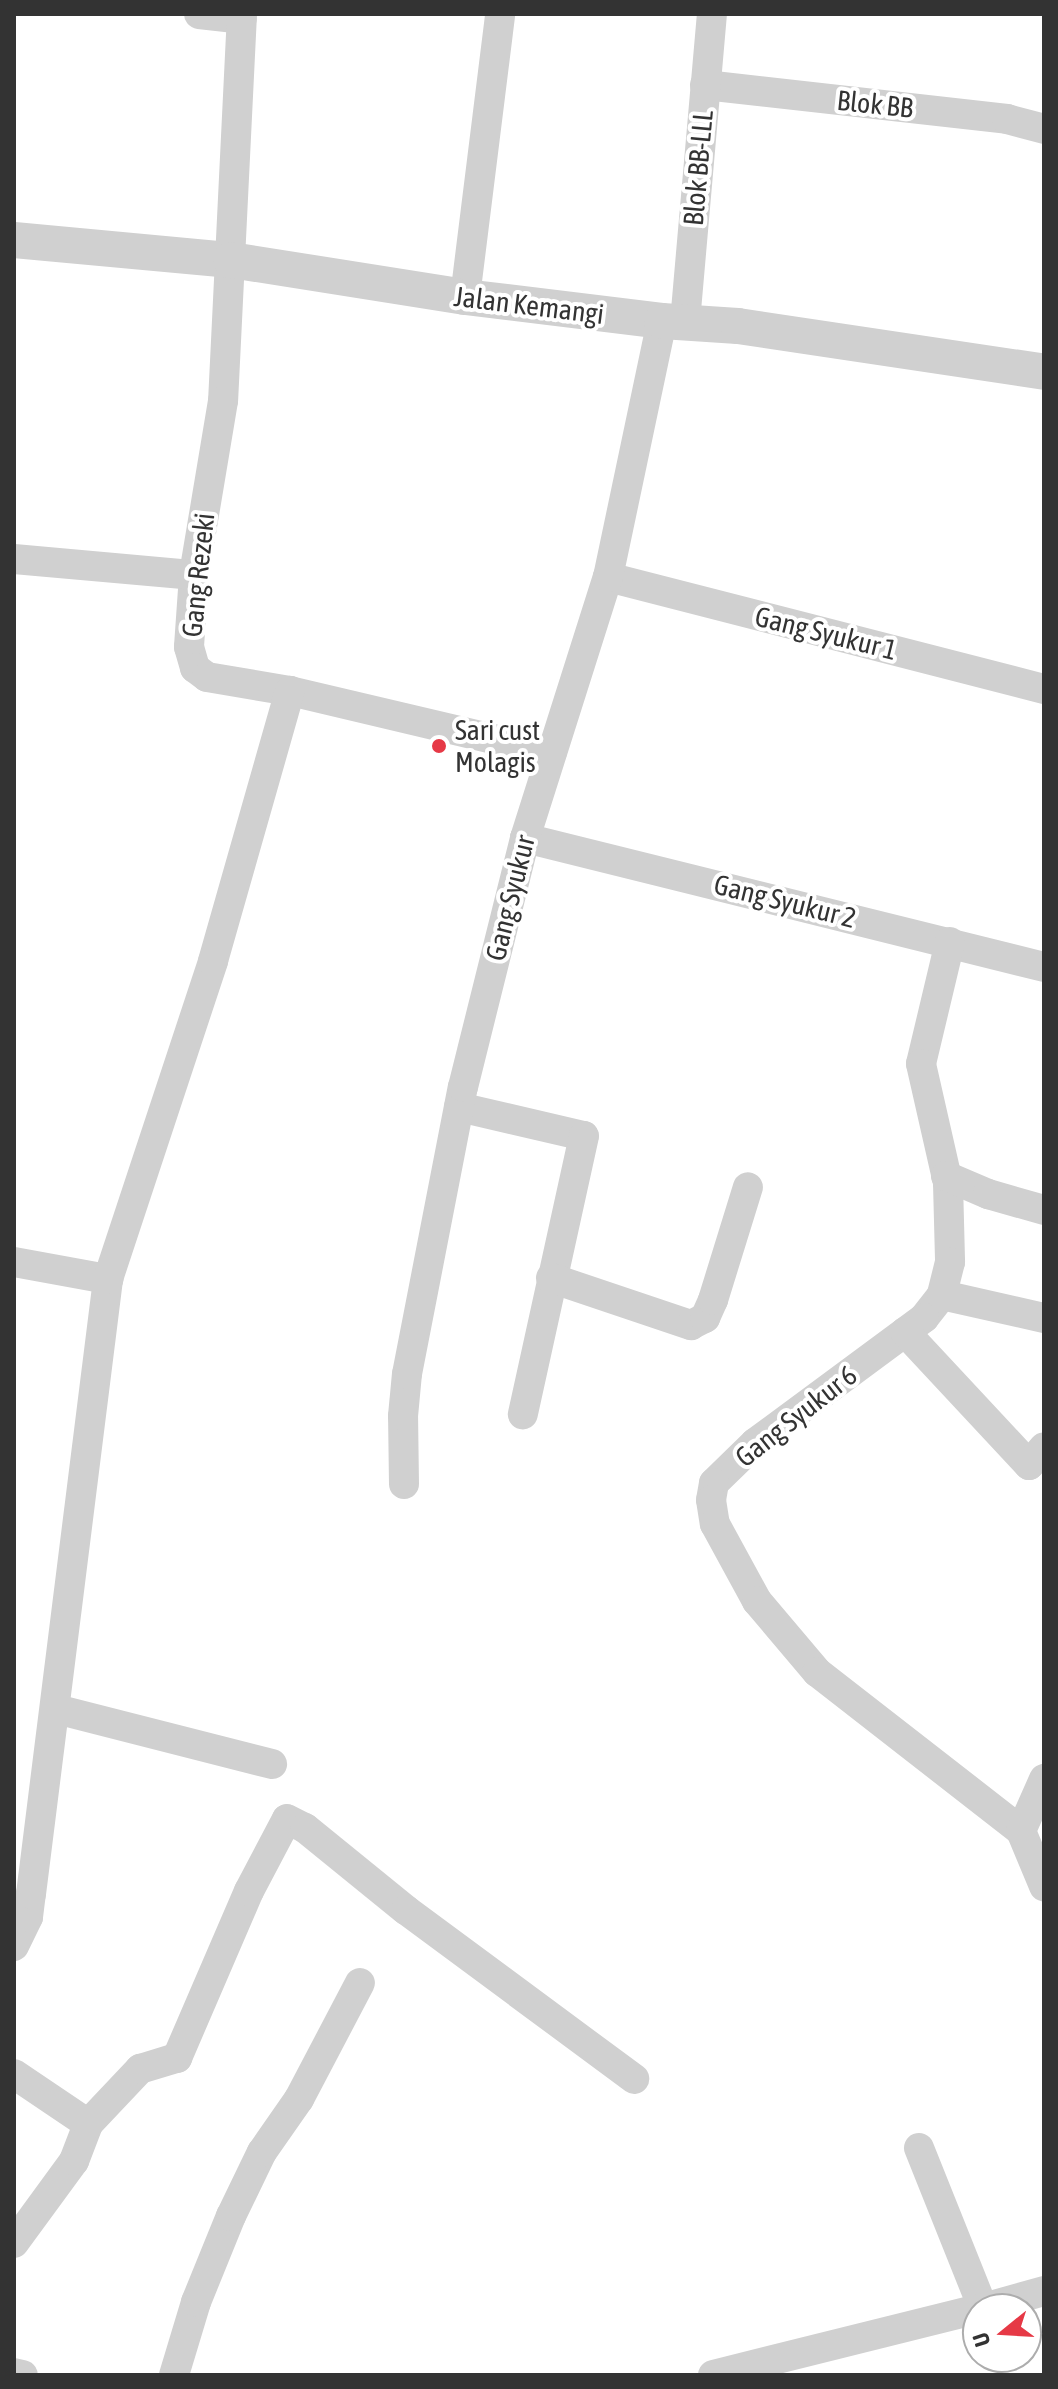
<!DOCTYPE html>
<html>
<head>
<meta charset="utf-8">
<style>
  body { margin:0 }
  #map { position:relative; width:1058px; height:2389px; overflow:hidden; background:#fff; font-family:"Asap Condensed",sans-serif }
  div>[style] { position:absolute }
  .minor>* { height:30px; margin:-15px; padding:0 15px; transform-origin:15px; border-radius:15px; background:#d0d0d0 }
  .tertiary>* { height:36px; margin:-18px; padding:0 18px; transform-origin:18px; border-radius:18px; background:#d0d0d0 }
  .dots>* { width:22px; height:22px; translate:-50% -50%; box-sizing:border-box; border:4px solid #fff; border-radius:50% }
  span { translate:-50% -50%; white-space:nowrap; text-align:center; line-height:1.15; -webkit-text-stroke:8px #fff; paint-order:stroke }
  .street-label { font-size:28px; color:#333 }
  .poi-label { font-size:28px; color:#333 }
  .left { translate:0 -50%; text-align:left }
  .frame { position:absolute; inset:0; border:16px solid #333; pointer-events:none }
  .north { position:absolute; left:962px; top:2293px; width:80px; height:80px; box-sizing:border-box; background:#fff; border:2px solid #adadad; border-radius:50%; rotate:252deg; font-size:22px; font-weight:700; line-height:32px; text-align:center; color:#333 }
  .north::after { content:''; display:block; margin:auto; width:28px; height:36px; background:#e63946; clip-path:polygon(50% 0,100% 100%,50% 72%,0 100%) }
</style>
</head>
<body>
<div id="map">
  <div class="minor">
    <div style="left:199px;top:14px;width:43px;rotate:6.6deg"></div>
    <div style="left:242px;top:14px;width:387px;rotate:92.8deg"></div>
    <div style="left:223px;top:401px;width:176px;rotate:99.5deg"></div>
    <div style="left:194px;top:575px;width:72px;rotate:94deg"></div>
    <div style="left:189px;top:647px;width:22px;rotate:74deg"></div>
    <div style="left:195px;top:668px;width:15px;rotate:37deg"></div>
    <div style="left:207px;top:677px;width:84px;rotate:9.6deg"></div>
    <div style="left:290px;top:691px;width:269px;rotate:13.3deg"></div>
    <div style="left:705px;top:85px;width:304px;rotate:6.4deg"></div>
    <div style="left:1007px;top:119px;width:38px;rotate:15deg"></div>
    <div style="left:465px;top:297px;width:285px;rotate:-82.9deg"></div>
    <div style="left:685px;top:322px;width:309px;rotate:-85deg"></div>
    <div style="left:14px;top:559px;width:181px;rotate:5.1deg"></div>
    <div style="left:608px;top:577px;width:450px;rotate:14.4deg"></div>
    <div style="left:525px;top:838px;width:535px;rotate:13.96deg"></div>
    <div style="left:950px;top:942px;width:125px;rotate:103.4deg"></div>
    <div style="left:921px;top:1064px;width:122px;rotate:77.2deg"></div>
    <div style="left:948px;top:1183px;width:79px;rotate:88.5deg"></div>
    <div style="left:950px;top:1262px;width:34px;rotate:104deg"></div>
    <div style="left:942px;top:1295px;width:29px;rotate:128deg"></div>
    <div style="left:924px;top:1318px;width:210px;rotate:143.5deg"></div>
    <div style="left:755px;top:1443px;width:57px;rotate:135.7deg"></div>
    <div style="left:714px;top:1483px;width:17px;rotate:100deg"></div>
    <div style="left:711px;top:1500px;width:24px;rotate:81deg"></div>
    <div style="left:715px;top:1524px;width:88px;rotate:61.4deg"></div>
    <div style="left:757px;top:1601px;width:93px;rotate:49.8deg"></div>
    <div style="left:817px;top:1672px;width:259px;rotate:37.9deg"></div>
    <div style="left:1021px;top:1831px;width:60px;rotate:67.3deg"></div>
    <div style="left:459px;top:1107px;width:128px;rotate:13.1deg"></div>
    <div style="left:584px;top:1136px;width:285px;rotate:102.4deg"></div>
    <div style="left:946px;top:1176px;width:46px;rotate:23.2deg"></div>
    <div style="left:988px;top:1194px;width:58px;rotate:15.9deg"></div>
    <div style="left:14px;top:1262px;width:96px;rotate:10.3deg"></div>
    <div style="left:551px;top:1278px;width:148px;rotate:18.6deg"></div>
    <div style="left:691px;top:1325px;width:16px;rotate:-27deg"></div>
    <div style="left:705px;top:1318px;width:20px;rotate:-66deg"></div>
    <div style="left:713px;top:1300px;width:118px;rotate:-72.8deg"></div>
    <div style="left:942px;top:1295px;width:105px;rotate:12.7deg"></div>
    <div style="left:905px;top:1332px;width:182px;rotate:47deg"></div>
    <div style="left:1029px;top:1465px;width:23px;rotate:-50deg"></div>
    <div style="left:404px;top:1484px;width:68px;rotate:-90.8deg"></div>
    <div style="left:403px;top:1416px;width:42px;rotate:-84.6deg"></div>
    <div style="left:407px;top:1374px;width:292px;rotate:-79deg"></div>
    <div style="left:463px;top:1087px;width:257px;rotate:-76deg"></div>
    <div style="left:525px;top:838px;width:274px;rotate:-72.4deg"></div>
    <div style="left:608px;top:577px;width:262px;rotate:-78.1deg"></div>
    <div style="left:56px;top:1709px;width:223px;rotate:14.3deg"></div>
    <div style="left:1021px;top:1831px;width:57px;rotate:-66.1deg"></div>
    <div style="left:14px;top:1946px;width:32px;rotate:-64deg"></div>
    <div style="left:28px;top:1917px;width:23px;rotate:-83deg"></div>
    <div style="left:31px;top:1894px;width:620px;rotate:-82.86deg"></div>
    <div style="left:108px;top:1279px;width:335px;rotate:-71.7deg"></div>
    <div style="left:213px;top:961px;width:281px;rotate:-74.1deg"></div>
    <div style="left:14px;top:2074px;width:89px;rotate:34deg"></div>
    <div style="left:919px;top:2148px;width:172px;rotate:68.2deg"></div>
    <div style="left:14px;top:2243px;width:102px;rotate:-53.8deg"></div>
    <div style="left:74px;top:2161px;width:40px;rotate:-69deg"></div>
    <div style="left:88px;top:2124px;width:76px;rotate:-46.6deg"></div>
    <div style="left:140px;top:2069px;width:39px;rotate:-17deg"></div>
    <div style="left:177px;top:2058px;width:182px;rotate:-66.7deg"></div>
    <div style="left:249px;top:1891px;width:81px;rotate:-62.2deg"></div>
    <div style="left:287px;top:1819px;width:20px;rotate:27deg"></div>
    <div style="left:305px;top:1828px;width:130px;rotate:39.1deg"></div>
    <div style="left:406px;top:1910px;width:284px;rotate:36.5deg"></div>
    <div style="left:980px;top:2309px;width:66px;rotate:-15.7deg"></div>
    <div style="left:14px;top:2373px;width:9px;rotate:13deg"></div>
    <div style="left:174px;top:2375px;width:76px;rotate:-73.2deg"></div>
    <div style="left:196px;top:2302px;width:93px;rotate:-67.9deg"></div>
    <div style="left:231px;top:2216px;width:71px;rotate:-64.2deg"></div>
    <div style="left:262px;top:2152px;width:65px;rotate:-55.1deg"></div>
    <div style="left:299px;top:2099px;width:131px;rotate:-62.3deg"></div>
    <div style="left:713px;top:2375px;width:273px;rotate:-14deg"></div>
  </div>
  <div class="tertiary">
    <div style="left:14px;top:240px;width:218px;rotate:5.3deg"></div>
    <div style="left:231px;top:260px;width:237px;rotate:9deg"></div>
    <div style="left:465px;top:297px;width:198px;rotate:6.9deg"></div>
    <div style="left:662px;top:321px;width:76px;rotate:3.8deg"></div>
    <div style="left:738px;top:326px;width:309px;rotate:8.5deg"></div>
  </div>
  <div class="dots">
    <div style="left:439px;top:746px;background:#e63946"></div>
  </div>
  <div class="street-label">
    <span style="left:875px;top:104px;rotate:6deg">Blok BB</span>
    <span style="left:698px;top:168px;rotate:-85deg">Blok BB-LLL</span>
    <span style="left:529px;top:305px;rotate:7deg">Jalan Kemangi</span>
    <span style="left:198px;top:575px;rotate:-84deg">Gang Rezeki</span>
    <span style="left:826px;top:633px;rotate:14deg">Gang Syukur 1</span>
    <span style="left:510px;top:898px;rotate:-76deg">Gang Syukur</span>
    <span style="left:785px;top:901px;rotate:14deg">Gang Syukur 2</span>
    <span style="left:796px;top:1416px;rotate:-38deg">Gang Syukur 6</span>
  </div>
  <div class="poi-label">
    <span class="left" style="left:455px;top:746px">Sari cust<br>Molagis</span>
  </div>
  <div class="frame"></div>
  <div class="north">U</div>
</div>
</body>
</html>
